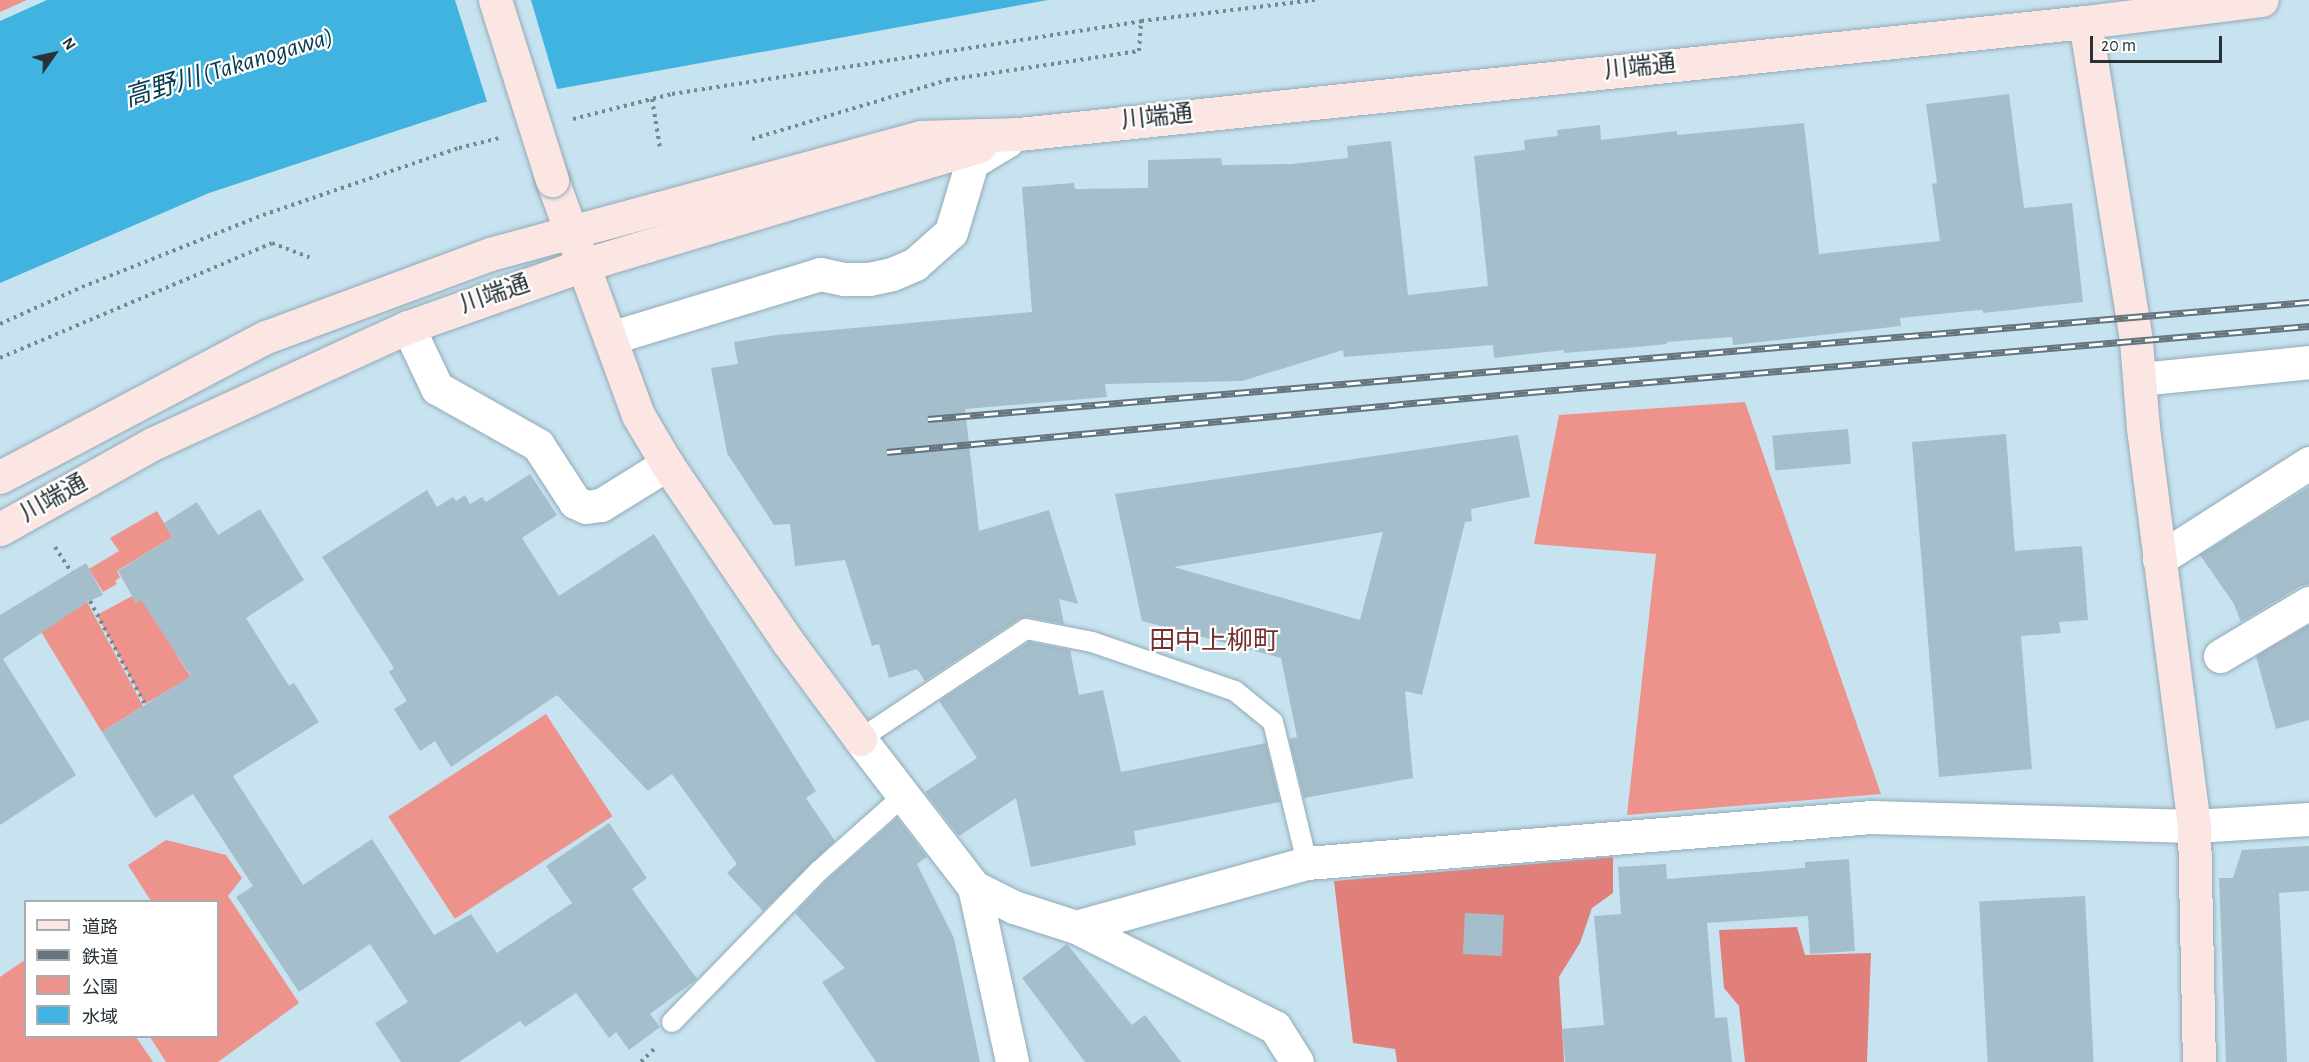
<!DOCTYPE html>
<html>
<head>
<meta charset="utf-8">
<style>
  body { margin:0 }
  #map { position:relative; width:2309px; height:1062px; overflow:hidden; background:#c8e3f0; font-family:"Alegreya Sans","Noto Sans JP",sans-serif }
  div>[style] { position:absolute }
  .green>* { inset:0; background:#ee928c; transform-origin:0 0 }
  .forest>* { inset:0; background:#e1807b }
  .water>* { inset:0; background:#40b3e1 }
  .pier>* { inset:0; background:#c8e3f0 }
  .building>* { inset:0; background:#a5becb; transform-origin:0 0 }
  .path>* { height:4px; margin-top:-2px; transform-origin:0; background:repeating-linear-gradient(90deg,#758790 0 3px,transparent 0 7.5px) }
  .roads { filter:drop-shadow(0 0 2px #91aab7) drop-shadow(0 0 2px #91aab7) }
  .lane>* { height:20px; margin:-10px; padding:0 10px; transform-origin:10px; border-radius:10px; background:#fff }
  .street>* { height:33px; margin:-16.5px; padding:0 16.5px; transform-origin:16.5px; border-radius:16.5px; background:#fff }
  .secondary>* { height:33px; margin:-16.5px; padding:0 16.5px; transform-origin:16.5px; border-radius:16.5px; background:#fce6e4 }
  .rail>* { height:7px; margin-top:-3.5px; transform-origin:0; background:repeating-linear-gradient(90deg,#fff 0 14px,#65757e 0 28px); box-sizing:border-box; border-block:2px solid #65757e }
  .bridges { filter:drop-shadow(0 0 2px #91aab7) drop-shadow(0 0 2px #91aab7) }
  .secondary-bridge>* { height:33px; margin:-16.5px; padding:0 16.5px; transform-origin:16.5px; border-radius:16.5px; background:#fce6e4 }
  span { translate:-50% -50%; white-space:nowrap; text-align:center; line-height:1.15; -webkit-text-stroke:4.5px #fff; paint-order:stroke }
  .street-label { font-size:24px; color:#273136 }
  .water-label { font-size:26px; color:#083b4e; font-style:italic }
  .neighbourhood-label { font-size:26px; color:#752e2c }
  .legend { position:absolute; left:24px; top:900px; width:195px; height:138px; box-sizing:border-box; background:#fff; border:2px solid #a9adaf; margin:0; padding:8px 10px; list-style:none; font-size:18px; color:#273136 }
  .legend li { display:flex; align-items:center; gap:12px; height:30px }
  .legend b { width:30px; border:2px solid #a9adaf }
  .north { position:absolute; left:24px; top:24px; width:60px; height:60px; -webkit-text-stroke:4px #fff; paint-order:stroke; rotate:56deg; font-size:16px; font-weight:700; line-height:24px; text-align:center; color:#273136 }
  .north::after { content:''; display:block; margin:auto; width:21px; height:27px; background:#273136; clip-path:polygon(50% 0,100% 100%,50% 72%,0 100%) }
  .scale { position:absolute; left:2090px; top:36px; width:132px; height:27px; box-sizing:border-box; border:3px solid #273136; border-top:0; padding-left:8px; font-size:18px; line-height:21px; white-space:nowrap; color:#273136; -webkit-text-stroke:4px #fff; paint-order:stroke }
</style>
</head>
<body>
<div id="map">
  <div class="green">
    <div style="clip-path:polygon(0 0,27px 0,0 12px)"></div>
    <div style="clip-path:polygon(1745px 402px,1881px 794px,1627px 815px,1656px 554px,1534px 544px,1559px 415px)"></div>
    <div style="clip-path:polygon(157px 511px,172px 537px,117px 571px,120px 577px,115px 581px,117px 584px,103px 592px,89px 569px,119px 551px,110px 538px)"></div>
    <div style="clip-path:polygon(191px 568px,176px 654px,200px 691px,179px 684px,145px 704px,97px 615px,132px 596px,136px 603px)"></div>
    <div style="clip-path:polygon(87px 602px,143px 706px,102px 732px,29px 612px)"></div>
    <div style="left:546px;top:714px;width:122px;height:188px;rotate:57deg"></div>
    <div style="clip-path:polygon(166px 840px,226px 855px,242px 878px,228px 896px,299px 1003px,218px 1062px,166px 1062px,150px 1037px,218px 1036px,218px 902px,151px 901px,128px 865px)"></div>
    <div style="clip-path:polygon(25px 960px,26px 1036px,136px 1037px,153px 1062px,0 1062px,0 977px)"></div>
  </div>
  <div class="forest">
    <div style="clip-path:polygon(1613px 857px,1613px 893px,1592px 908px,1580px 943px,1559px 977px,1564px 1062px,1397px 1062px,1395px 1049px,1353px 1043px,1334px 881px)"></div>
    <div style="clip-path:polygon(1797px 927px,1805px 955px,1871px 953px,1867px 1062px,1745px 1062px,1739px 1006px,1724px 988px,1719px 930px)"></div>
  </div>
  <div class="water">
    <div style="clip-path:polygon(47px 0,1048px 0,481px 103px,209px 193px,0 283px,0 21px)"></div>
  </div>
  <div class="pier">
    <div style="clip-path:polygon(455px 0,531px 0,558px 92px,488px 105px)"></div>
  </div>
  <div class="building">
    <div style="clip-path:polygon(2009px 94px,2024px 208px,2072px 203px,2083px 302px,1983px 313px,1983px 310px,1969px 311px,1900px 318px,1901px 326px,1733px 345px,1732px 337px,1667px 342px,1667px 344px,1626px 348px,1564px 353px,1564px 350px,1494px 358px,1493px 345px,1344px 357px,1343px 350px,1242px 381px,1105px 384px,1107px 397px,965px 409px,979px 531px,1049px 510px,1078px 604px,1059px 599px,1064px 624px,1028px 617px,1019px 619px,925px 681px,917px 669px,889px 678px,879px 644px,872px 646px,845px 560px,795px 566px,790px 524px,774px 525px,727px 453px,711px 368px,738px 364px,734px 342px,776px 335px,1032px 312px,1022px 187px,1074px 183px,1075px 189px,1148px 188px,1148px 160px,1221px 158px,1222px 165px,1291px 164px,1348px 158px,1347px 146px,1391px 141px,1408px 295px,1488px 286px,1474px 156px,1525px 150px,1524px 140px,1558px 136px,1557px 130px,1600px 125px,1601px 140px,1677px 131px,1677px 135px,1804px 123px,1819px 254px,1940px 241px,1932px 184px,1937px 183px,1926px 104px)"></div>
    <div style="left:1848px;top:429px;width:35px;height:76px;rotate:85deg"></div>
    <div style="clip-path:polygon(2006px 434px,2015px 551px,2082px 546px,2088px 620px,2059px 622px,2061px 633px,2021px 636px,2032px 769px,1939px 777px,1912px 442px)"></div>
    <div style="clip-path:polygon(evenodd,1518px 435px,1530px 497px,1471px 509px,1472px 521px,1465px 522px,1422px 695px,1405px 691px,1413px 778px,1304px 798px,1289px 739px,1297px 737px,1281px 658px,1142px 621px,1115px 494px,1518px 435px,1383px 532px,1360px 620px,1174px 567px,1383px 532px)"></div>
    <div style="clip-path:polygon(530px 474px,557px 515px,522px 538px,559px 596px,654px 534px,816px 791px,806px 798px,835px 841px,763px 911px,727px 873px,737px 864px,672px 774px,648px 791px,557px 695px,451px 767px,435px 741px,420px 751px,394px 709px,407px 701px,389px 672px,394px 668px,322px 557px,427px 490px,437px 507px,453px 497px,456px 501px,465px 495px,470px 504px,482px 497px,486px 502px)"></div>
    <div style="clip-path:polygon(2309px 487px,2309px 584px,2299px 587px,2241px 622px,2234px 604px,2200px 555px)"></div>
    <div style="clip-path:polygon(197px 502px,218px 535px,260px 509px,304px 580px,246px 618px,289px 686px,294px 683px,319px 722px,233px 776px,303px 885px,372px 839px,434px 935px,471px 914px,497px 953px,572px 903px,546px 866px,609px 823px,647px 878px,632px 889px,697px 979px,650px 1014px,660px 1027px,629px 1050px,616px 1032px,609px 1038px,576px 993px,525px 1027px,520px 1021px,459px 1062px,401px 1062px,375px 1023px,408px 1002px,370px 944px,299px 992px,236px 897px,253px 886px,193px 794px,155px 818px,102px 732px,191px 676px,141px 600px,136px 603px,118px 571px,172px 537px,164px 523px)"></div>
    <div style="clip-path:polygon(86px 563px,103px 595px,87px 602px,3px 659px,76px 775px,0 825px,0 615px)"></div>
    <div style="clip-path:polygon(2309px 625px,2309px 720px,2276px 729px,2256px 656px)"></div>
    <div style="clip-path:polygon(1029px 642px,1070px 650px,1079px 695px,1103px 690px,1121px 772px,1266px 743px,1280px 802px,1134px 831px,1136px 845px,1031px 867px,1016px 798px,959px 836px,925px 792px,977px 758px,939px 701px)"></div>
    <div style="clip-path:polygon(897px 818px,927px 857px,917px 864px,954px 938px,980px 1062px,876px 1062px,822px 982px,845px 968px,795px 913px,827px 880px)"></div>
    <div style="clip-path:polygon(2309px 846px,2309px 891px,2279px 893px,2287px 1062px,2226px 1062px,2219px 878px,2233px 878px,2242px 850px)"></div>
    <div style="clip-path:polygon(1849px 859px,1855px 951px,1810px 954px,1808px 916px,1707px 923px,1715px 1018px,1727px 1017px,1732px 1062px,1565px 1062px,1562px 1029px,1604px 1025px,1594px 916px,1621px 914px,1618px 867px,1666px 864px,1667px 879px,1805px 868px,1805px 862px)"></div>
    <div style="left:2085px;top:896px;width:166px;height:106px;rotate:87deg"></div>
    <div style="left:1465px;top:913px;width:39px;height:41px;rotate:3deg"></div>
    <div style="clip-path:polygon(1067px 944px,1132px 1025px,1145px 1015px,1181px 1062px,1085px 1062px,1022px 978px)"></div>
  </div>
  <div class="path">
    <div style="left:652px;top:99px;width:50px;rotate:80.7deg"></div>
    <div style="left:573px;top:119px;width:102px;rotate:-14.2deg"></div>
    <div style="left:672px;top:94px;width:475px;rotate:-8.8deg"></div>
    <div style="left:1141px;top:21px;width:175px;rotate:-6.9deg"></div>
    <div style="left:752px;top:139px;width:204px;rotate:-16.8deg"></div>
    <div style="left:947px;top:80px;width:194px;rotate:-8.6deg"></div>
    <div style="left:1139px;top:51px;width:30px;rotate:-86deg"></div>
    <div style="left:0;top:324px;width:90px;rotate:-24.3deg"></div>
    <div style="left:82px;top:287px;width:195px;rotate:-21.7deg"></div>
    <div style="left:263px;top:215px;width:207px;rotate:-18.9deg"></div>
    <div style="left:459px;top:148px;width:41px;rotate:-14deg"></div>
    <div style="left:0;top:358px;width:295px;rotate:-22.9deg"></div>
    <div style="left:272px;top:243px;width:40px;rotate:21deg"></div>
    <div style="left:55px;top:547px;width:30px;rotate:57deg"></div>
    <div style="left:90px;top:601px;width:117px;rotate:61.9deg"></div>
    <div style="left:641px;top:1062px;width:20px;rotate:-45deg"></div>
  </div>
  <div class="roads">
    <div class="lane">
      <div style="left:860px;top:739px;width:199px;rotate:-33.5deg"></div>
      <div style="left:1026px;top:629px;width:67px;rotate:11.1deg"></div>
      <div style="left:1092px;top:642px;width:151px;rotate:18.9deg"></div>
      <div style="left:1235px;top:691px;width:49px;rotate:39.2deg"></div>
      <div style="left:1273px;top:722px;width:145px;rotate:76.4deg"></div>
      <div style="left:672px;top:1022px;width:211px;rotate:-45.8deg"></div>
      <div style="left:819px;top:871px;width:111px;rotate:-41.7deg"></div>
    </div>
    <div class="street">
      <div style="left:408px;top:327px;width:68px;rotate:64.6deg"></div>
      <div style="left:437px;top:388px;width:116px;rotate:29.4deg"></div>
      <div style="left:538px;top:445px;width:68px;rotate:57deg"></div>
      <div style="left:575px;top:502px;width:12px;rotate:24deg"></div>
      <div style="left:586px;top:507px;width:15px;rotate:-8deg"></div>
      <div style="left:601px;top:505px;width:78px;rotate:-31.8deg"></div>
      <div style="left:610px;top:338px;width:220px;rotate:-16.9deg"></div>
      <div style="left:820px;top:274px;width:25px;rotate:12deg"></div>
      <div style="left:844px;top:279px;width:25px"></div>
      <div style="left:869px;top:279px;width:24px;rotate:-12deg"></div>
      <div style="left:892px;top:274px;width:25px;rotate:-23deg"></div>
      <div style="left:915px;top:264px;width:48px;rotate:-41.6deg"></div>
      <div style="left:951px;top:232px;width:73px;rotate:-73.3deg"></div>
      <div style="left:972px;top:162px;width:41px;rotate:-31deg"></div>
      <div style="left:2140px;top:379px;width:170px;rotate:-5.7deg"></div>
      <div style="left:2159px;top:559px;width:178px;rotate:-32.6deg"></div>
      <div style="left:2220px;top:656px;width:104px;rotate:-30.8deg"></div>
      <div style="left:860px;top:739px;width:187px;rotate:52.4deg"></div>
      <div style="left:974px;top:887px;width:45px;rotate:26.6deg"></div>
      <div style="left:1014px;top:907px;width:65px;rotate:17.9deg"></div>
      <div style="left:1076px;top:927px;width:223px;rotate:26.7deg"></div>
      <div style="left:1275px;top:1027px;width:41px;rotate:57.8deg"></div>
      <div style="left:974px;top:887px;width:179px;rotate:77.7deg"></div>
      <div style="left:1076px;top:927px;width:240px;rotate:-15.5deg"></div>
      <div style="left:1307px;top:863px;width:566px;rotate:-4.66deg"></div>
      <div style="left:1871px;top:817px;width:323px;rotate:1.6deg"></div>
      <div style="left:2194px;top:826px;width:115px;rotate:-3.5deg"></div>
    </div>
    <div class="secondary">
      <div style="left:2085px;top:22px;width:323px;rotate:80.9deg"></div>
      <div style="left:2136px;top:341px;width:87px;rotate:85.4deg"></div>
      <div style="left:2143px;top:428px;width:401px;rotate:82.7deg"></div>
      <div style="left:2194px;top:826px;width:236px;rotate:88.8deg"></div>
      <div style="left:552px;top:180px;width:250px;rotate:69.9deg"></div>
      <div style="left:638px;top:415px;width:57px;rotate:59.4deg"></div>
      <div style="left:667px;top:464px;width:215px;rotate:55.8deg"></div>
      <div style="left:788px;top:642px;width:121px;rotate:53.4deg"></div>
      <div style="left:0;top:477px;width:301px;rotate:-27.8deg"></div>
      <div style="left:266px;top:337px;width:239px;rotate:-20.3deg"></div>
      <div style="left:490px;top:254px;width:447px;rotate:-15.2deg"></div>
      <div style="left:921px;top:137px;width:98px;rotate:-1.8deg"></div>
      <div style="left:1019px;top:134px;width:1072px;rotate:-6deg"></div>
      <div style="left:2085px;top:22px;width:178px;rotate:-7.1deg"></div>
      <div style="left:0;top:529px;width:174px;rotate:-29.2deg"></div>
      <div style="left:152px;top:444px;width:281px;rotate:-24.6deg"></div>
      <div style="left:408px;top:327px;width:186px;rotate:-19.5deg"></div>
      <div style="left:583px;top:265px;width:414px;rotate:-16.7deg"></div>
    </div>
  </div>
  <div class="rail">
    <div style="left:928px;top:419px;width:1386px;rotate:-4.84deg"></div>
    <div style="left:887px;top:452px;width:647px;rotate:-5.32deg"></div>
    <div style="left:1531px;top:392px;width:781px;rotate:-4.85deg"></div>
  </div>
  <div class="bridges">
    <div class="secondary-bridge">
      <div style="left:495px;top:0;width:189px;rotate:72.4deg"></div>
    </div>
  </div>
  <div class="street-label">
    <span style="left:1640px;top:68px;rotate:-6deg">川端通</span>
    <span style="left:1157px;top:118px;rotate:-6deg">川端通</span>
    <span style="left:495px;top:295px;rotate:-19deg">川端通</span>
    <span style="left:54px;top:499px;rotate:-29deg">川端通</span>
  </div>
  <div class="water-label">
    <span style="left:229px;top:68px;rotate:-17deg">高野川 (Takanogawa)</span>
  </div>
  <div class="neighbourhood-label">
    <span style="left:1214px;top:642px">田中上柳町</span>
  </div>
  <ul class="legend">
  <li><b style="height:8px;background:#fce6e4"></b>道路</li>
  <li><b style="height:8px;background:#65757e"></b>鉄道</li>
  <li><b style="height:16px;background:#ee928c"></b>公園</li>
  <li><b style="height:16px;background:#40b3e1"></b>水域</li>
  </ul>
  <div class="north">N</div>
  <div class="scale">20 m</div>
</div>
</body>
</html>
